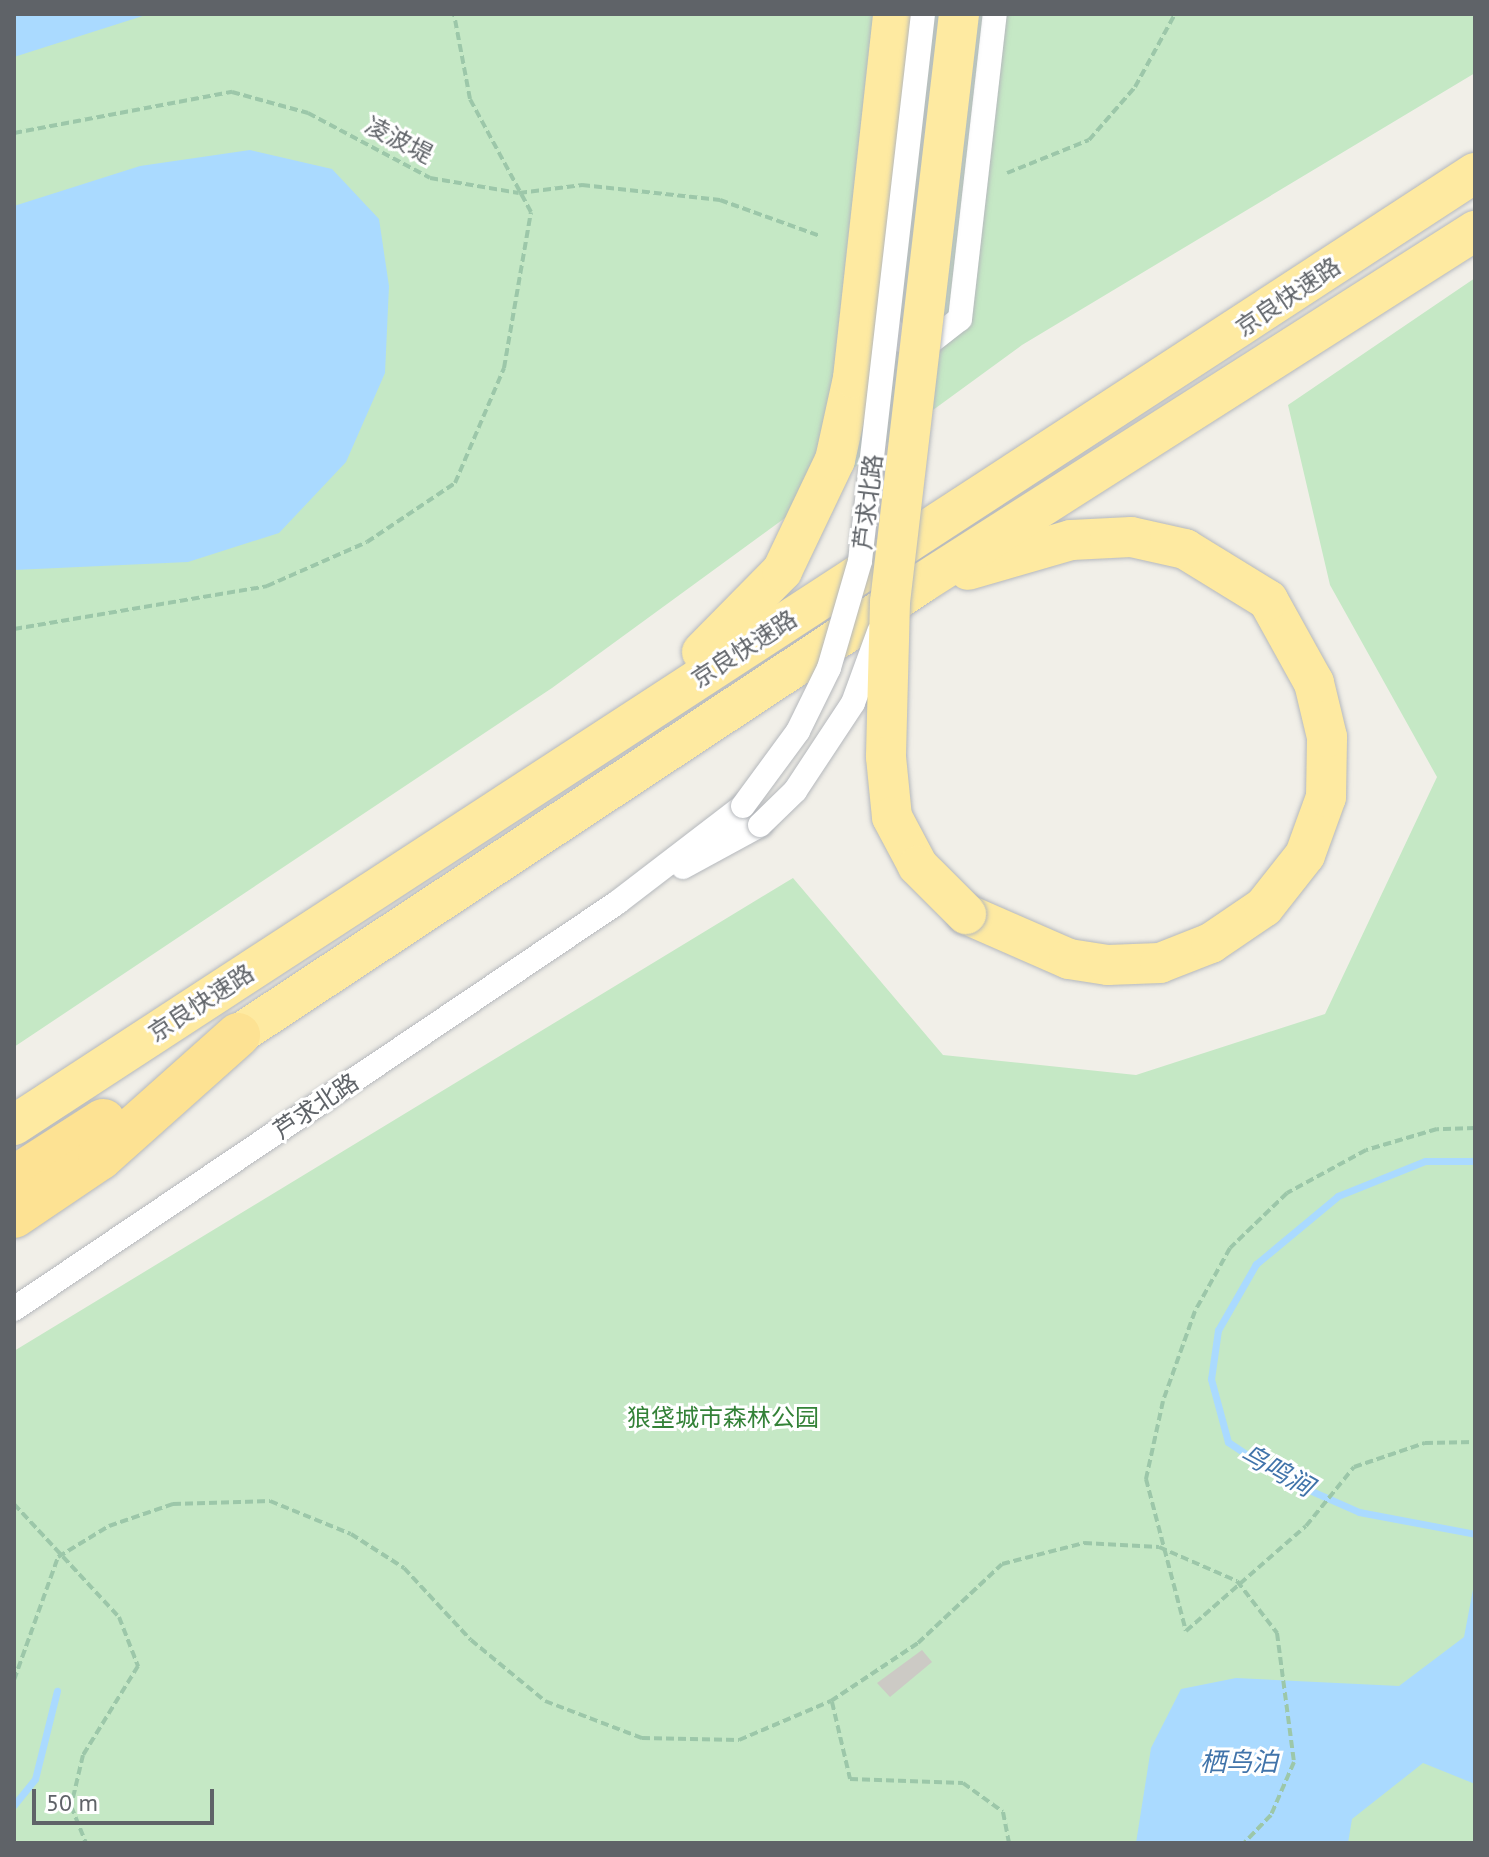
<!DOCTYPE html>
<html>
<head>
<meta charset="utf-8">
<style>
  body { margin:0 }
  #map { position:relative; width:1489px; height:1857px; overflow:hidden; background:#f1efe8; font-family:"PT Sans","Noto Sans SC",sans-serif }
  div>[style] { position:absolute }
  .green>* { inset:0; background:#c5e8c5 }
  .water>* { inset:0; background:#aadaff }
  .stream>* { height:7px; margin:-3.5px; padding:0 3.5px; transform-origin:3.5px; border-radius:3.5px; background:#aadaff }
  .building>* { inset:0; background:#cccac5 }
  .path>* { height:4px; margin-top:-2px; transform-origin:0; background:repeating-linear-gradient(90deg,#9cc7a9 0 8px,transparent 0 12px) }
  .roads { filter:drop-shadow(0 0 2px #b5b8bc) drop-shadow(0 0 2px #b5b8bc) }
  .minor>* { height:24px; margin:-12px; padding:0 12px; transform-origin:12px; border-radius:12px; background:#fff }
  .trunk>* { height:40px; margin:-20px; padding:0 20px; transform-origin:20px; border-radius:20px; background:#feeaa1 }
  .motorway>* { height:44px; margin:-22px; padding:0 22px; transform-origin:22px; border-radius:22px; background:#fde293 }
  .bridges { filter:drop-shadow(0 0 2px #b5b8bc) drop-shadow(0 0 2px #b5b8bc) }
  .minor-bridge>* { height:24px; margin:-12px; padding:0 12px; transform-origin:12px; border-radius:12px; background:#fff }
  .trunk-bridge>* { height:40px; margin:-20px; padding:0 20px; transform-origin:20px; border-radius:20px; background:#feeaa1 }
  span { translate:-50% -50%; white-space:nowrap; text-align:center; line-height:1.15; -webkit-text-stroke:6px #fff; paint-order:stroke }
  .street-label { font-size:24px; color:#5f6368 }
  .park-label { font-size:24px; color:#348238 }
  .water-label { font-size:26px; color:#4174aa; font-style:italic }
  .frame { position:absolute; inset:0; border:16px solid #5f6368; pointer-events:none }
  .scale { position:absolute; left:32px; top:1789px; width:182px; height:36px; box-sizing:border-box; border:4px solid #5f6368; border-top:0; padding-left:10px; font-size:24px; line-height:28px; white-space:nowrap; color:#5f6368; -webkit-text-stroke:6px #fff; paint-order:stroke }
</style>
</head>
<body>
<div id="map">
  <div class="green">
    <div style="clip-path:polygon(14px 14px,1475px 14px,1475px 73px,1022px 345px,552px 688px,14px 1047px)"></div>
    <div style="clip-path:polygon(1475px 278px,1475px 1843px,14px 1843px,14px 1351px,793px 878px,943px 1055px,1136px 1075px,1325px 1014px,1437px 777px,1330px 585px,1288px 405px)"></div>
  </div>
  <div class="water">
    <div style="clip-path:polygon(14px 14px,149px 14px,14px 57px)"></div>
    <div style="clip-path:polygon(250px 150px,332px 169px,379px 219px,389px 286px,385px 373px,346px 462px,279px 533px,188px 562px,14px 570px,14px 206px,140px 166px)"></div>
    <div style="clip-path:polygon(1475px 1579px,1475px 1784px,1423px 1763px,1352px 1819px,1348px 1843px,1136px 1843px,1151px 1748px,1181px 1689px,1236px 1678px,1399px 1686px,1464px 1637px)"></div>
  </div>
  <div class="stream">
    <div style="left:1475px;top:1161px;width:50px;rotate:180deg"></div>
    <div style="left:1425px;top:1161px;width:94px;rotate:158.1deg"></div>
    <div style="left:1338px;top:1196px;width:107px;rotate:140.3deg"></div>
    <div style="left:1256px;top:1264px;width:76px;rotate:119.9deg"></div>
    <div style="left:1218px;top:1330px;width:49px;rotate:98.1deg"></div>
    <div style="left:1211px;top:1379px;width:65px;rotate:74.9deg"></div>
    <div style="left:1228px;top:1442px;width:65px;rotate:33.7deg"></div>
    <div style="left:1282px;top:1478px;width:84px;rotate:23.8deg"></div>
    <div style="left:1359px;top:1512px;width:118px;rotate:10.7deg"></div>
    <div style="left:14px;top:1805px;width:33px;rotate:-51deg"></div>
    <div style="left:35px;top:1779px;width:91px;rotate:-76deg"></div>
  </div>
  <div class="building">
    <div style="clip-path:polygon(922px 1650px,932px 1662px,890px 1697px,877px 1683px)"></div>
  </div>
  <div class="path">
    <div style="left:1272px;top:14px;width:56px"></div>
    <div style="left:14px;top:133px;width:222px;rotate:-10.7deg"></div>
    <div style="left:232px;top:92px;width:79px;rotate:15.4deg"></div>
    <div style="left:308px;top:113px;width:138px;rotate:28deg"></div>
    <div style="left:430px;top:178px;width:90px;rotate:9.6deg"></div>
    <div style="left:519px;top:193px;width:64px;rotate:-7.2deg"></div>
    <div style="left:582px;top:185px;width:139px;rotate:6.2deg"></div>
    <div style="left:720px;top:200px;width:106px;rotate:19.8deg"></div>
    <div style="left:1007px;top:173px;width:88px;rotate:-21.9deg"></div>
    <div style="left:1089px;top:140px;width:70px;rotate:-49deg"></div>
    <div style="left:1135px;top:87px;width:83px;rotate:-61.3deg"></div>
    <div style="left:14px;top:629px;width:257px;rotate:-9.6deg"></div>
    <div style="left:267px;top:586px;width:109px;rotate:-23.7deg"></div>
    <div style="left:367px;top:542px;width:106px;rotate:-33.8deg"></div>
    <div style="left:455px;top:483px;width:125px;rotate:-66.9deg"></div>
    <div style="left:504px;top:368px;width:158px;rotate:-80.2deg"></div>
    <div style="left:531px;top:212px;width:128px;rotate:-118.4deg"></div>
    <div style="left:470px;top:99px;width:86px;rotate:-100.7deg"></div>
    <div style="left:1475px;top:1128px;width:38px;rotate:178deg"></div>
    <div style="left:1437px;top:1129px;width:74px;rotate:163.5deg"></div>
    <div style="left:1366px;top:1150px;width:90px;rotate:151.4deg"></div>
    <div style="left:1287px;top:1193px;width:79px;rotate:136deg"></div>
    <div style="left:1230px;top:1248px;width:72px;rotate:119.1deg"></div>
    <div style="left:1195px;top:1311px;width:96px;rotate:109.6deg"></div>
    <div style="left:1163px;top:1401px;width:80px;rotate:102.3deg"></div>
    <div style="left:1146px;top:1479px;width:157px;rotate:75.3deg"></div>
    <div style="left:1186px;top:1631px;width:159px;rotate:-41.2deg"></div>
    <div style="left:1306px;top:1526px;width:76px;rotate:-50.9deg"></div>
    <div style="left:1354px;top:1467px;width:75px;rotate:-18.7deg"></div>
    <div style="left:1425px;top:1443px;width:50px;rotate:-1.1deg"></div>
    <div style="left:14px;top:1504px;width:154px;rotate:47.1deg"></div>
    <div style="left:119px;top:1617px;width:53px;rotate:68.8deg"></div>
    <div style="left:138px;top:1666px;width:105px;rotate:121.7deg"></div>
    <div style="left:83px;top:1755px;width:52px;rotate:103.2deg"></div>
    <div style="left:71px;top:1806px;width:40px;rotate:68deg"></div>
    <div style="left:14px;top:1680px;width:131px;rotate:-70.3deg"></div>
    <div style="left:58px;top:1557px;width:60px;rotate:-31.3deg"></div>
    <div style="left:109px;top:1526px;width:68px;rotate:-19deg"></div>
    <div style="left:173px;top:1504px;width:97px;rotate:-1.8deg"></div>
    <div style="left:270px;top:1501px;width:87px;rotate:22.2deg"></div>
    <div style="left:351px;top:1534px;width:63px;rotate:32.7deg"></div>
    <div style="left:404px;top:1568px;width:98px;rotate:47.1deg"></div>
    <div style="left:471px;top:1640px;width:96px;rotate:39.5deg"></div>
    <div style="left:545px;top:1701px;width:104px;rotate:20.9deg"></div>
    <div style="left:642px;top:1738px;width:97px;rotate:1.2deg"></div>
    <div style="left:739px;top:1740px;width:100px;rotate:-23deg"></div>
    <div style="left:831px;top:1701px;width:105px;rotate:-33.7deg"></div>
    <div style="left:918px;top:1643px;width:115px;rotate:-43.2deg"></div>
    <div style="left:1002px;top:1564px;width:85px;rotate:-14.4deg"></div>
    <div style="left:1084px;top:1543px;width:75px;rotate:3.1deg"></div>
    <div style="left:1159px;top:1547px;width:85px;rotate:23.6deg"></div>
    <div style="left:1237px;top:1581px;width:66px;rotate:52.4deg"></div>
    <div style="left:1277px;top:1633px;width:130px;rotate:82.5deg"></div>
    <div style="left:1294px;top:1762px;width:58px;rotate:113.5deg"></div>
    <div style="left:1271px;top:1815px;width:39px;rotate:134deg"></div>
    <div style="left:832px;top:1702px;width:79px;rotate:76.8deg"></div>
    <div style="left:850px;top:1779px;width:113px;rotate:2deg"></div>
    <div style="left:963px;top:1783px;width:49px;rotate:35.9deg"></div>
    <div style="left:1003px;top:1812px;width:32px;rotate:79deg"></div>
  </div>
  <div class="roads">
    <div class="minor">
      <div style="left:876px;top:314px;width:37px;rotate:45deg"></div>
      <div style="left:902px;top:340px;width:27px;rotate:6deg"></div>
      <div style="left:929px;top:343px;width:39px;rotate:-38deg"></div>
      <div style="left:960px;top:319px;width:307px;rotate:-83.5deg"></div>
      <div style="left:683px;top:867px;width:88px;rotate:-28.6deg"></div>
      <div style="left:14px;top:1309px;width:728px;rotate:-33.97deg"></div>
      <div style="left:618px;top:902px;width:158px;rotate:-37.5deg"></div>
    </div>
    <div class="trunk">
      <div style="left:702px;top:652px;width:114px;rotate:-45.4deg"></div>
      <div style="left:782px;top:571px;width:123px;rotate:-64.5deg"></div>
      <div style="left:835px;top:460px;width:84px;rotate:-77.6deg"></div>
      <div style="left:853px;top:378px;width:366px;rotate:-83.7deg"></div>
      <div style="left:966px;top:914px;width:112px;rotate:23.6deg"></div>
      <div style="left:1069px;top:959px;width:39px;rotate:9deg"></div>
      <div style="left:1108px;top:965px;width:52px;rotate:-2.2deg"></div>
      <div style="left:1160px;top:963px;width:55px;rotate:-21.4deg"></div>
      <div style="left:1211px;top:943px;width:64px;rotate:-34.2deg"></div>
      <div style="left:1264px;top:907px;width:66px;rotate:-51.7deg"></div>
      <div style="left:1305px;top:855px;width:62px;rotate:-70.1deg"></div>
      <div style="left:1326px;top:797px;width:60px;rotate:-89deg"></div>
      <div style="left:1327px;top:737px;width:56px;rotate:-103.5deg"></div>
      <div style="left:1314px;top:683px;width:95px;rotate:-119deg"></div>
      <div style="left:1268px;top:600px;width:97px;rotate:-148.4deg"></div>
      <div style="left:1185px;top:549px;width:55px;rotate:-167.5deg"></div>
      <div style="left:1131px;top:537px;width:60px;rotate:177.1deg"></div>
      <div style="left:1071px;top:540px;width:107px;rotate:163.8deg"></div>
      <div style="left:238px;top:1035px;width:820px;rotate:-33.46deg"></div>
      <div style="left:922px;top:583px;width:656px;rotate:-32.48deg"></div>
      <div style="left:14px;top:1125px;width:1744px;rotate:-33.09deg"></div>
    </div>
    <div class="motorway">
      <div style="left:14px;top:1178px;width:106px;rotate:-32.6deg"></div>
      <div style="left:14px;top:1216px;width:104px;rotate:-34deg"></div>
      <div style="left:100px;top:1158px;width:185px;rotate:-41.7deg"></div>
    </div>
  </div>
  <div class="bridges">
    <div class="minor-bridge">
      <div style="left:743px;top:806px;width:93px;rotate:-53.7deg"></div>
      <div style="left:798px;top:731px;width:70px;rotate:-63.8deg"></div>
      <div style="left:829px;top:668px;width:111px;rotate:-73.8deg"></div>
      <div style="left:860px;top:561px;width:551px;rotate:-83.43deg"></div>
      <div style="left:760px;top:825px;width:49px;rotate:-44.2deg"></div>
      <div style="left:795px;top:791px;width:105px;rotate:-56.6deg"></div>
      <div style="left:853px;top:703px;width:76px;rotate:-69.9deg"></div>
    </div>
    <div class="trunk-bridge">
      <div style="left:959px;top:14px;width:592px;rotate:96.69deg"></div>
      <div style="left:890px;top:602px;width:155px;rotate:91.5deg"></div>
      <div style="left:886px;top:757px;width:60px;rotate:84.3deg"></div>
      <div style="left:892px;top:817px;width:55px;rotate:62deg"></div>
      <div style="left:918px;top:866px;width:68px;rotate:45deg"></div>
    </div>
  </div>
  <div class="street-label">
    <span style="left:399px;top:140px;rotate:27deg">凌波堤</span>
    <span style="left:1288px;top:297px;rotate:-34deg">京良快速路</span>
    <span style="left:868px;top:502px;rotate:-83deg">芦求北路</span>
    <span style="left:744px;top:649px;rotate:-33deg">京良快速路</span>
    <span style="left:201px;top:1003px;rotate:-33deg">京良快速路</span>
    <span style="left:316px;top:1106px;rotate:-34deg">芦求北路</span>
  </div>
  <div class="park-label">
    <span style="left:723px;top:1418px">狼垡城市森林公园</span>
  </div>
  <div class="water-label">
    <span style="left:1277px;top:1470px;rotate:29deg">鸟鸣涧</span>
    <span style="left:1239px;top:1762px">栖鸟泊</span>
  </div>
  <div class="frame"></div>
  <div class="scale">50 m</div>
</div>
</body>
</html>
